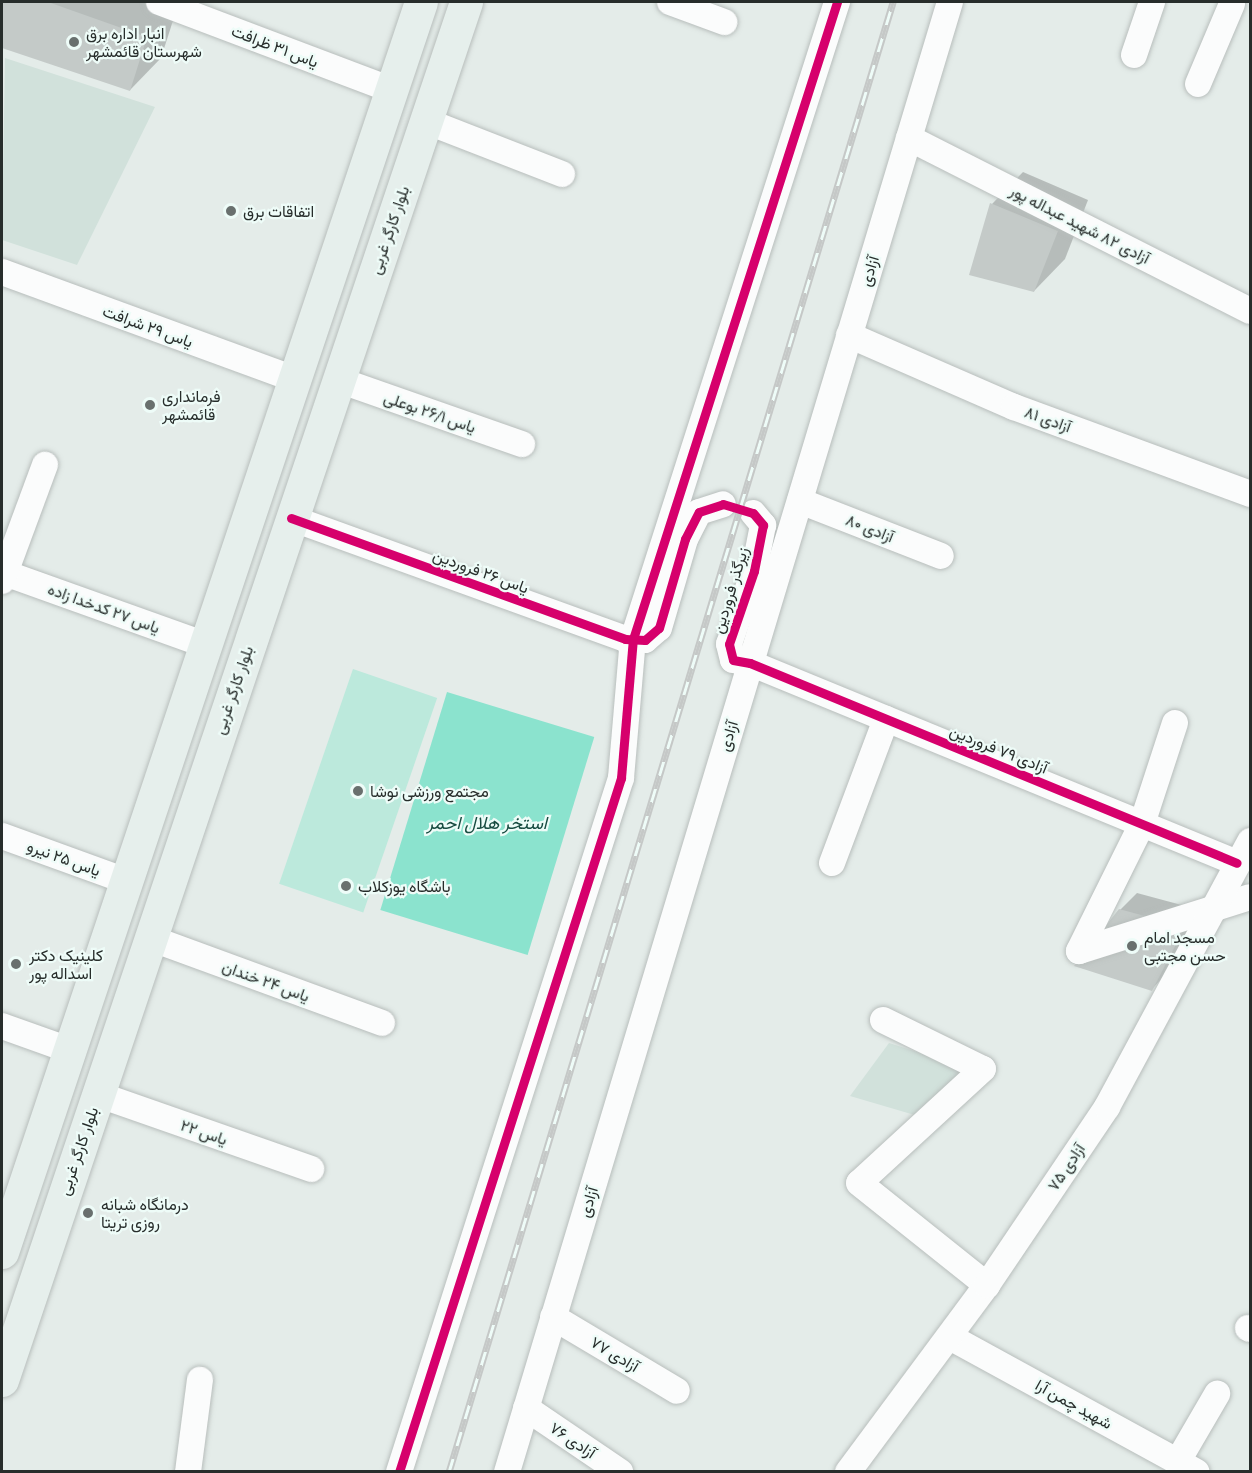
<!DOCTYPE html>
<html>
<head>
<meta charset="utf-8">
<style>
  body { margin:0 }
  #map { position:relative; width:1252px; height:1473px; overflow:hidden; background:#e4ece9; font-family:"PT Sans Narrow",Vazirmatn,sans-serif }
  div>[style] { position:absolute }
  .built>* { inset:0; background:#d1e1db }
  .green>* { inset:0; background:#bce9dc; transform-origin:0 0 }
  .water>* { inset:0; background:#8be3ce; transform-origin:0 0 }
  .shadow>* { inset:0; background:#0003 }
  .building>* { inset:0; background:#c4cac8 }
  .roads { filter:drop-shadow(0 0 2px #b8bebc) drop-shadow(0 0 2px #b8bebc) }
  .minor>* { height:26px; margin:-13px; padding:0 13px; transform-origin:13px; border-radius:13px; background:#fbfcfc }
  .major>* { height:33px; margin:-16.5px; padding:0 16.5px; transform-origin:16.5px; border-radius:16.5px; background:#e6efec }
  .rail>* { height:7px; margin-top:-3.5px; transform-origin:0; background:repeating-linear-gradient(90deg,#eefcf8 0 14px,#c5c8c7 0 28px); box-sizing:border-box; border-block:2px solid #c5c8c7 }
  .cycleway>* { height:9px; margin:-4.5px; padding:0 4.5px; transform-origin:4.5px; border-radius:4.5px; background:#d6006c }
  .dots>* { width:16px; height:16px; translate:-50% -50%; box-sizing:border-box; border:3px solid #eefcf8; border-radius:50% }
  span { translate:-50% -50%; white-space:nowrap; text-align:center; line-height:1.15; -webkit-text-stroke:4.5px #eefcf8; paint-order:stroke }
  .poi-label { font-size:16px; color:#272d2b }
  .left { translate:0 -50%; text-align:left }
  .street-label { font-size:16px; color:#272d2b }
  .water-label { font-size:18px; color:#184c41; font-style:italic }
  .frame { position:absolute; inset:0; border:3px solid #272d2b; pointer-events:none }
</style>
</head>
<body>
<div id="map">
  <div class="built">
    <div style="clip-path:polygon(5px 58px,155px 107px,77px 265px,2px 240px)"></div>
    <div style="clip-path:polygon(889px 1043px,970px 1069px,918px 1116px,850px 1096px)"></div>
  </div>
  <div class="green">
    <div style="left:353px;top:669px;width:89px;height:227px;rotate:19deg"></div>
  </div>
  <div class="water">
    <div style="left:447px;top:692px;width:154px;height:228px;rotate:17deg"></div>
  </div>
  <div class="shadow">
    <div style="clip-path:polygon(3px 2px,168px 2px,178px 5px,161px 58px,130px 90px,2px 46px)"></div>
    <div style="clip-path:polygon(1023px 172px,1088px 200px,1065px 259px,1034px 291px,992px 204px)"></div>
    <div style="clip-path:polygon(1137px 893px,1200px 910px,1168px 972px,1152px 989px,1120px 910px)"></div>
  </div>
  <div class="building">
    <div style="clip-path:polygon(2px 2px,48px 2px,147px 37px,130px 91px,2px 48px)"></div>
    <div style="clip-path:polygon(990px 203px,1058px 231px,1034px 292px,969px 275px)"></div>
    <div style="clip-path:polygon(1119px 909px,1185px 927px,1152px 991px,1074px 966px)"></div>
  </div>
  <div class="roads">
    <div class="minor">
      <div style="left:159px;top:2px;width:249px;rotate:20.7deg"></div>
      <div style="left:670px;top:2px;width:58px;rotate:20.3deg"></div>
      <div style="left:1134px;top:55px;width:56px;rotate:-71.2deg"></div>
      <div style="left:1198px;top:84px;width:87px;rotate:-67deg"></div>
      <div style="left:426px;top:121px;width:146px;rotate:21.3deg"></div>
      <div style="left:909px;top:138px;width:382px;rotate:26.9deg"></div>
      <div style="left:2px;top:272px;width:312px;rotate:20.1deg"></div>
      <div style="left:849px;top:335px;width:180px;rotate:23.6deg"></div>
      <div style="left:1014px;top:407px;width:252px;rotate:20.2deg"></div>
      <div style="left:339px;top:380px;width:194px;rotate:19.3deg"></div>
      <div style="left:800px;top:501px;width:151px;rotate:21.3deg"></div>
      <div style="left:753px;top:513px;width:16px;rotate:50deg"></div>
      <div style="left:763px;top:525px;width:47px;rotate:101.1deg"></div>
      <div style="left:754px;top:571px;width:77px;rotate:108.9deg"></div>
      <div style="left:729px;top:644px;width:16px;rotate:76deg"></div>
      <div style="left:733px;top:660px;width:17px;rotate:10deg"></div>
      <div style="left:750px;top:663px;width:526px;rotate:22.33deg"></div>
      <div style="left:291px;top:518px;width:355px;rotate:19.9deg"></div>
      <div style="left:625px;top:639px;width:20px;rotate:3deg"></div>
      <div style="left:645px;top:640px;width:18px;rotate:-41deg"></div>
      <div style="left:659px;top:628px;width:93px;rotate:-73.7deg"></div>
      <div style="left:685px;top:539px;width:30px;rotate:-63deg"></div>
      <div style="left:699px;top:512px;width:25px;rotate:-18deg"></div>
      <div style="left:2px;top:572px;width:217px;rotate:19.7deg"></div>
      <div style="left:2px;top:581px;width:124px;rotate:-69.7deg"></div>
      <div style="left:1175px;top:723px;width:106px;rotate:108.1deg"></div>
      <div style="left:1142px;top:824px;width:142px;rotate:116.4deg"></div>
      <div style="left:1079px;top:951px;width:179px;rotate:-17.5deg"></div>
      <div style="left:2px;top:836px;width:132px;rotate:19.9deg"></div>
      <div style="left:832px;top:863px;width:154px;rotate:-69.4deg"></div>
      <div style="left:150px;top:938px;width:247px;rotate:20.1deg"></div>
      <div style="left:883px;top:1020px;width:111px;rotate:26.1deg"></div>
      <div style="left:983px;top:1069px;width:168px;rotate:137.4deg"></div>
      <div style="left:859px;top:1183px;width:164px;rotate:38.6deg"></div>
      <div style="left:2px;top:1026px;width:71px;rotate:19.7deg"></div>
      <div style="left:97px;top:1094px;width:227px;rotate:19.3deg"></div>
      <div style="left:553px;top:1317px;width:144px;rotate:30.8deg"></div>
      <div style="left:1248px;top:1328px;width:2px;rotate:27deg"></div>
      <div style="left:950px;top:1337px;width:281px;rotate:28.7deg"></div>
      <div style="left:526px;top:1408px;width:114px;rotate:34.2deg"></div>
      <div style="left:1178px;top:1461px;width:78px;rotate:-59.8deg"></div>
      <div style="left:188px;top:1472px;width:93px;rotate:-82.6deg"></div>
      <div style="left:399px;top:1472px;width:729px;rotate:-72.26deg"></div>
      <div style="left:621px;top:778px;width:140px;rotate:-85.1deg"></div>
      <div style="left:633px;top:639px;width:669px;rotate:-72.24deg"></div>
      <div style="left:507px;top:1472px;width:1535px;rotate:-73.23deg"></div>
      <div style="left:848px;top:1472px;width:233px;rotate:-53.4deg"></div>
      <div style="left:987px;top:1285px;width:215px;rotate:-56deg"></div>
      <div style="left:1107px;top:1107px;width:302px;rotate:-61.7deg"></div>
    </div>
    <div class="major">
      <div style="left:2px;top:1252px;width:1318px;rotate:-71.47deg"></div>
      <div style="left:2px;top:1380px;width:1454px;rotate:-71.39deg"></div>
    </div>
  </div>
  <div class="rail">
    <div style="left:449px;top:1472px;width:1536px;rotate:-73.19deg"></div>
  </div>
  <div class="cycleway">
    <div style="left:291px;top:518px;width:355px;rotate:19.9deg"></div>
    <div style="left:625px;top:639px;width:20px;rotate:3deg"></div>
    <div style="left:645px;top:640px;width:18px;rotate:-41deg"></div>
    <div style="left:659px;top:628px;width:93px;rotate:-73.7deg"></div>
    <div style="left:685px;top:539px;width:30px;rotate:-63deg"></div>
    <div style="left:699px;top:512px;width:25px;rotate:-18deg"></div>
    <div style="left:723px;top:504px;width:31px;rotate:17deg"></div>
    <div style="left:753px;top:513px;width:16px;rotate:50deg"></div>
    <div style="left:763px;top:525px;width:47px;rotate:101.1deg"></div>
    <div style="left:754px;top:571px;width:77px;rotate:108.9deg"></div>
    <div style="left:729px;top:644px;width:16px;rotate:76deg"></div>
    <div style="left:733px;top:660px;width:17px;rotate:10deg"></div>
    <div style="left:750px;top:663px;width:526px;rotate:22.33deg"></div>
    <div style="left:399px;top:1472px;width:729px;rotate:-72.26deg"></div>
    <div style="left:621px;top:778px;width:140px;rotate:-85.1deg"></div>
    <div style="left:633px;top:639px;width:669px;rotate:-72.24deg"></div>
  </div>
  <div class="dots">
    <div style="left:74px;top:42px;background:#69706e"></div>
    <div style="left:231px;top:211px;background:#69706e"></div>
    <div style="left:150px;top:405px;background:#69706e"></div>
    <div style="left:358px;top:791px;background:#69706e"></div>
    <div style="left:346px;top:886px;background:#69706e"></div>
    <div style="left:1132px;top:946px;background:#69706e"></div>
    <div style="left:16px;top:964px;background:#69706e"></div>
    <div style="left:88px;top:1213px;background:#69706e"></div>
  </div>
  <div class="poi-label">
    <span class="left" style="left:86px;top:42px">انبار اداره برق<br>شهرستان قائمشهر</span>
    <span class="left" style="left:243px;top:211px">اتفاقات برق</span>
    <span class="left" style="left:162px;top:405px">فرمانداری<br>قائمشهر</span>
    <span class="left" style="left:370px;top:791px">مجتمع ورزشی نوشا</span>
    <span class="left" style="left:358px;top:886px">باشگاه یوزکلاب</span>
    <span class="left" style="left:1144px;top:946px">مسجد امام<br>حسن مجتبی</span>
    <span class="left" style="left:29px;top:964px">کلینیک دکتر<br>اسداله پور</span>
    <span class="left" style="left:101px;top:1213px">درمانگاه شبانه<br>روزی تریتا</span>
  </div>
  <div class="street-label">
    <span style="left:275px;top:46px;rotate:21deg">یاس ۳۱ ظرافت</span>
    <span style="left:1080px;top:224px;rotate:27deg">آزادی ۸۲ شهید عبداله پور</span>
    <span style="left:389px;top:230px;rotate:-71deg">بلوار کارگر غربی</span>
    <span style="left:869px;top:271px;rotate:-73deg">آزادی</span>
    <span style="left:148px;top:326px;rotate:20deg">یاس ۲۹ شرافت</span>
    <span style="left:430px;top:412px;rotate:19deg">یاس ۲۶/۱ بوعلی</span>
    <span style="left:1048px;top:419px;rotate:20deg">آزادی ۸۱</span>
    <span style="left:870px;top:528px;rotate:22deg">آزادی ۸۰</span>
    <span style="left:481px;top:571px;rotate:20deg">یاس ۲۶ فروردین</span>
    <span style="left:730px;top:590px;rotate:-73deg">زیرگذر فروردین</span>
    <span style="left:104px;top:608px;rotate:20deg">یاس ۲۷ کدخدا زاده</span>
    <span style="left:233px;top:690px;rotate:-71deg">بلوار کارگر غربی</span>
    <span style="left:728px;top:736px;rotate:-73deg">آزادی</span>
    <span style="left:999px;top:749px;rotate:22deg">آزادی ۷۹ فروردین</span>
    <span style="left:64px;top:858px;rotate:20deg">یاس ۲۵ نیرو</span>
    <span style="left:266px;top:981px;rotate:20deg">یاس ۲۴ خندان</span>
    <span style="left:204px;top:1132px;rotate:19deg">یاس ۲۲</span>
    <span style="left:78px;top:1151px;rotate:-71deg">بلوار کارگر غربی</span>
    <span style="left:1066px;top:1167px;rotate:-56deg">آزادی ۷۵</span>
    <span style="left:588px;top:1202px;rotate:-73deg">آزادی</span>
    <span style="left:615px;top:1354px;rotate:31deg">آزادی ۷۷</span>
    <span style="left:1074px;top:1404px;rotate:29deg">شهید چمن آرا</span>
    <span style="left:573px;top:1440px;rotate:34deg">آزادی ۷۶</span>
  </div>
  <div class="water-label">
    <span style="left:487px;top:823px">استخر هلال احمر</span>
  </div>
  <div class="frame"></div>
</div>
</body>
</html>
